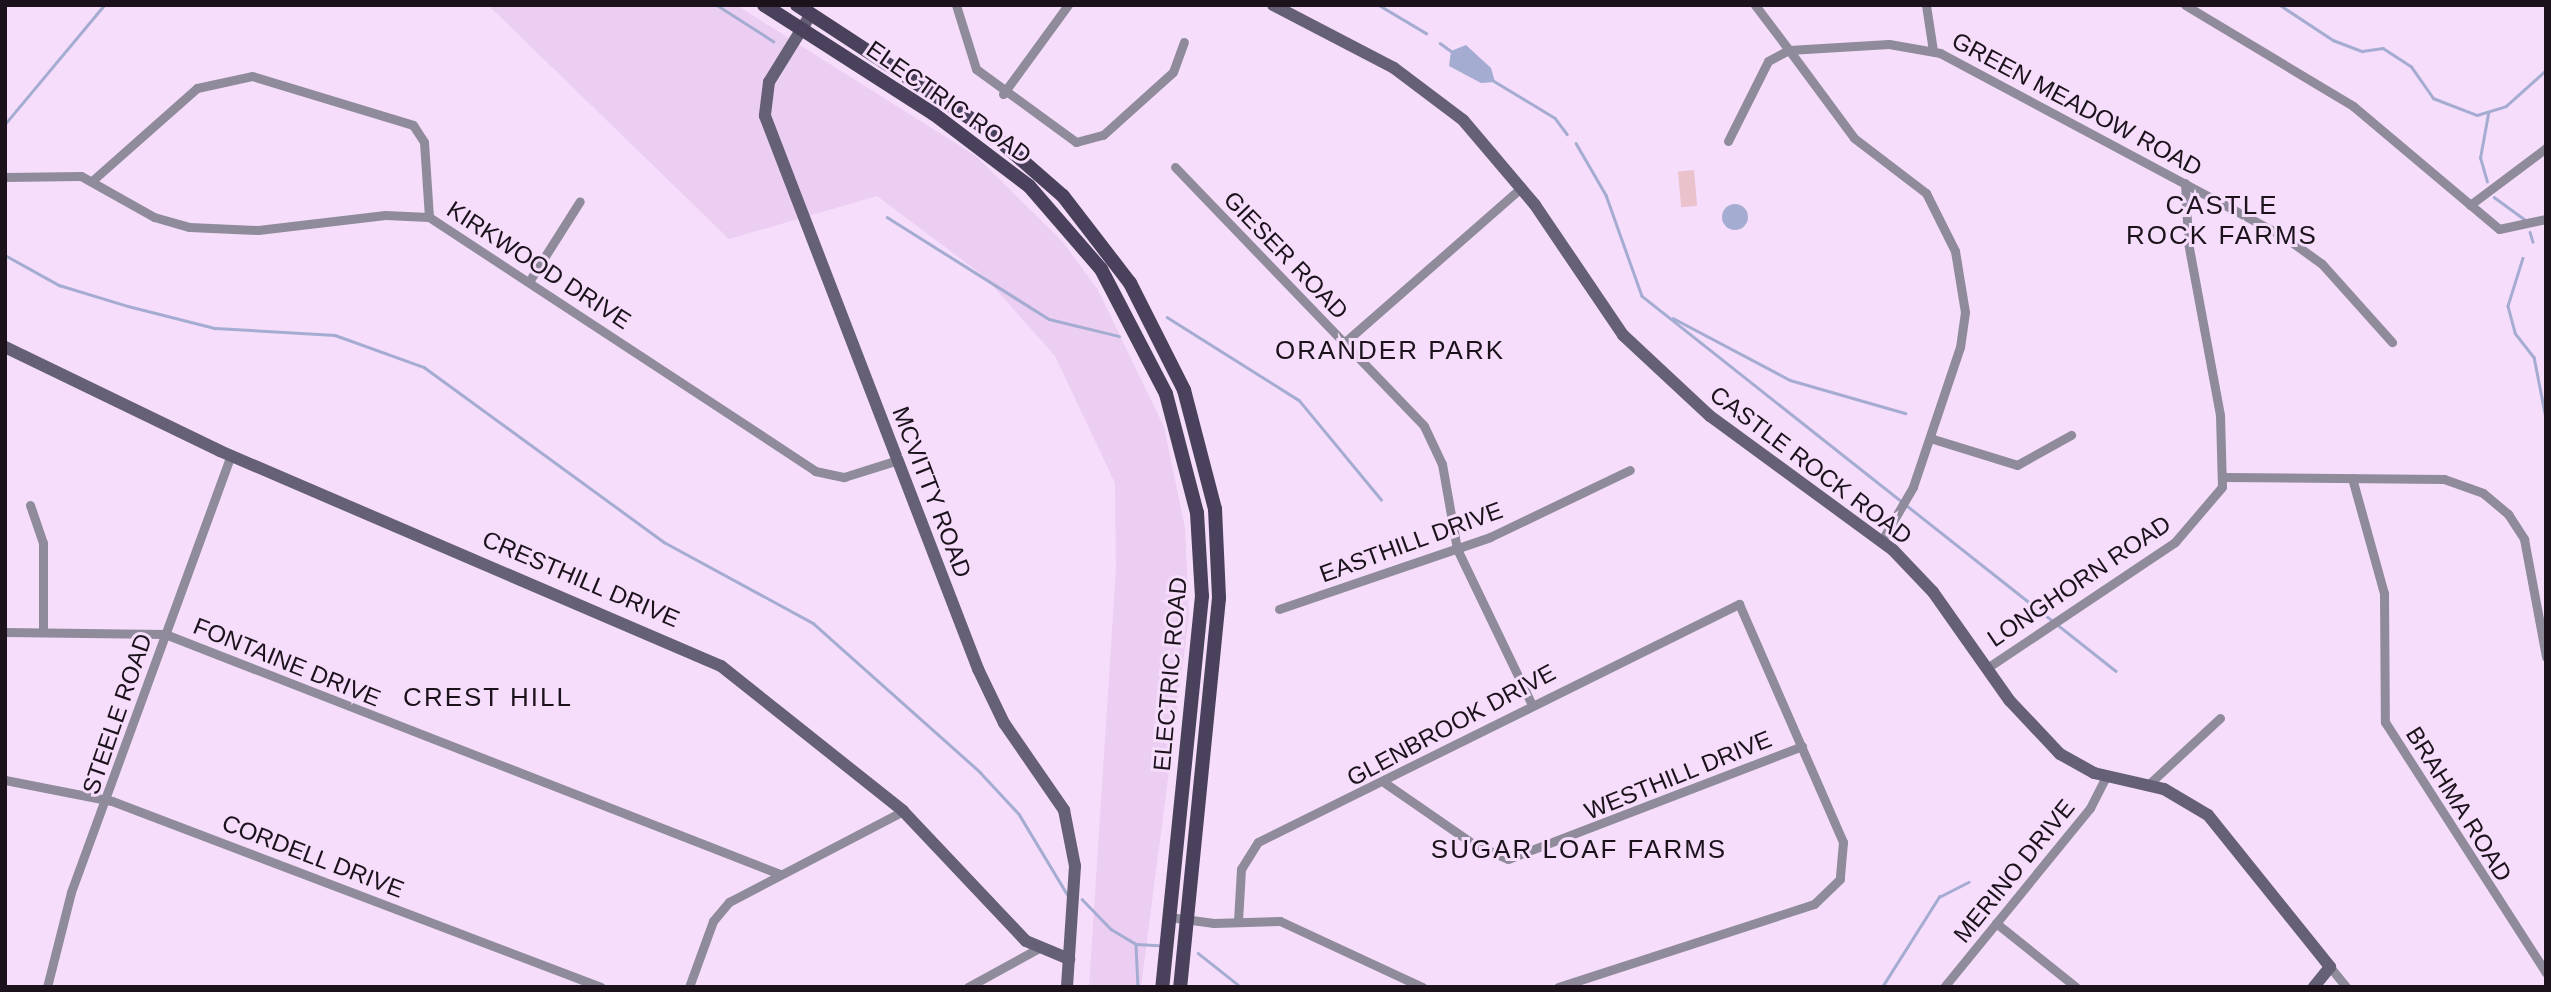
<!DOCTYPE html>
<html>
<head>
<meta charset="utf-8">
<style>
  body { margin:0 }
  #map { position:relative; width:2551px; height:992px; overflow:hidden; background:#f6ddfb; font-family:Arial,sans-serif }
  div>[style] { position:absolute }
  .built>* { inset:0; background:#ebcef2 }
  .green>* { inset:0; background:#eac2cb; transform-origin:0 0 }
  .water>* { inset:0; background:#a5acd1 }
  .round { border-radius:50% }
  .stream>* { height:2.5px; margin:-1.25px; padding:0 1.25px; transform-origin:1.25px; border-radius:1.25px; background:#a5acd1 }
  .street>* { height:9px; margin:-4.5px; padding:0 4.5px; transform-origin:4.5px; border-radius:4.5px; background:#8f8b9b }
  .secondary>* { height:12px; margin:-6px; padding:0 6px; transform-origin:6px; border-radius:6px; background:#666076 }
  .primary>* { height:14px; margin:-7px; padding:0 7px; transform-origin:7px; border-radius:7px; background:#4a415c }
  span { translate:-50% -50%; white-space:nowrap; text-align:center; line-height:1.15; -webkit-text-stroke:6px #f6ddfb; paint-order:stroke }
  .street-label { font-size:24px; color:#1b121c }
  .neighbourhood-label { font-size:26px; color:#1b121c; letter-spacing:2px }
  .frame { position:absolute; inset:0; border:7px solid #1b121c; pointer-events:none }
</style>
</head>
<body>
<div id="map">
  <div class="built">
    <div style="clip-path:polygon(488px 5px,736px 5px,976px 156px,1063px 242px,1098px 290px,1164px 427px,1185px 528px,1189px 616px,1141px 987px,1089px 987px,1116px 569px,1115px 483px,1055px 356px,985px 277px,877px 196px,729px 239px)"></div>
  </div>
  <div class="green">
    <div style="left:1694px;top:170px;width:36px;height:16px;rotate:85deg"></div>
  </div>
  <div class="water">
    <div style="clip-path:polygon(1466px 45px,1491px 68px,1495px 82px,1481px 83px,1449px 66px,1451px 51px)"></div>
    <div class="round" style="left:1722px;top:204px;width:26px;height:26px"></div>
  </div>
  <div class="stream">
    <div style="left:717px;top:5px;width:67px;rotate:32.7deg"></div>
    <div style="left:1379px;top:5px;width:55px;rotate:30.8deg"></div>
    <div style="left:2280px;top:5px;width:64px;rotate:33.4deg"></div>
    <div style="left:2333px;top:40px;width:31px;rotate:21deg"></div>
    <div style="left:2362px;top:51px;width:21px;rotate:-8deg"></div>
    <div style="left:2383px;top:48px;width:33px;rotate:33deg"></div>
    <div style="left:2411px;top:66px;width:39px;rotate:55deg"></div>
    <div style="left:2433px;top:98px;width:47px;rotate:21.1deg"></div>
    <div style="left:2477px;top:115px;width:30px;rotate:-17deg"></div>
    <div style="left:2506px;top:106px;width:54px;rotate:-42deg"></div>
    <div style="left:1440px;top:43px;width:17px;rotate:36deg"></div>
    <div style="left:1494px;top:81px;width:71px;rotate:31.2deg"></div>
    <div style="left:1555px;top:118px;width:20px;rotate:53deg"></div>
    <div style="left:5px;top:124px;width:155px;rotate:-50.2deg"></div>
    <div style="left:1576px;top:143px;width:60px;rotate:60deg"></div>
    <div style="left:1606px;top:195px;width:107px;rotate:70.4deg"></div>
    <div style="left:1642px;top:296px;width:604px;rotate:38.35deg"></div>
    <div style="left:2487px;top:182px;width:25px;rotate:-106deg"></div>
    <div style="left:2480px;top:158px;width:45px;rotate:-79.7deg"></div>
    <div style="left:2494px;top:197px;width:39px;rotate:36deg"></div>
    <div style="left:887px;top:217px;width:191px;rotate:32.2deg"></div>
    <div style="left:1049px;top:319px;width:72px;rotate:13.7deg"></div>
    <div style="left:2530px;top:232px;width:10px;rotate:73deg"></div>
    <div style="left:5px;top:255px;width:62px;rotate:29.1deg"></div>
    <div style="left:59px;top:285px;width:72px;rotate:16.9deg"></div>
    <div style="left:128px;top:306px;width:90px;rotate:14.2deg"></div>
    <div style="left:215px;top:328px;width:120px;rotate:3.3deg"></div>
    <div style="left:335px;top:335px;width:95px;rotate:19.8deg"></div>
    <div style="left:424px;top:367px;width:297px;rotate:36.1deg"></div>
    <div style="left:664px;top:542px;width:170px;rotate:28.5deg"></div>
    <div style="left:813px;top:623px;width:224px;rotate:41.7deg"></div>
    <div style="left:980px;top:772px;width:57px;rotate:47.1deg"></div>
    <div style="left:1019px;top:814px;width:93px;rotate:59deg"></div>
    <div style="left:2523px;top:258px;width:50px;rotate:107.4deg"></div>
    <div style="left:2508px;top:306px;width:28px;rotate:75deg"></div>
    <div style="left:2515px;top:333px;width:31px;rotate:52deg"></div>
    <div style="left:2534px;top:357px;width:62px;rotate:78.9deg"></div>
    <div style="left:1167px;top:317px;width:156px;rotate:32.2deg"></div>
    <div style="left:1299px;top:400px;width:129px;rotate:50.4deg"></div>
    <div style="left:1673px;top:318px;width:132px;rotate:27.9deg"></div>
    <div style="left:1790px;top:380px;width:120px;rotate:16deg"></div>
    <div style="left:1082px;top:899px;width:42px;rotate:46deg"></div>
    <div style="left:1111px;top:929px;width:29px;rotate:31deg"></div>
    <div style="left:1136px;top:944px;width:22px;rotate:3deg"></div>
    <div style="left:1136px;top:945px;width:42px;rotate:87.3deg"></div>
    <div style="left:1198px;top:953px;width:55px;rotate:38.3deg"></div>
    <div style="left:1882px;top:987px;width:107px;rotate:-57.7deg"></div>
    <div style="left:1939px;top:897px;width:33px;rotate:-27deg"></div>
  </div>
  <div class="street">
    <div style="left:956px;top:5px;width:67px;rotate:72.6deg"></div>
    <div style="left:976px;top:69px;width:124px;rotate:36.1deg"></div>
    <div style="left:1076px;top:142px;width:28px;rotate:-15deg"></div>
    <div style="left:1103px;top:135px;width:94px;rotate:-42deg"></div>
    <div style="left:1173px;top:72px;width:32px;rotate:-70deg"></div>
    <div style="left:1755px;top:5px;width:56px;rotate:52.9deg"></div>
    <div style="left:1789px;top:50px;width:100px;rotate:-3.4deg"></div>
    <div style="left:1889px;top:44px;width:52px;rotate:10deg"></div>
    <div style="left:1940px;top:53px;width:392px;rotate:28.1deg"></div>
    <div style="left:2286px;top:238px;width:44px;rotate:35.8deg"></div>
    <div style="left:2322px;top:264px;width:105px;rotate:48.1deg"></div>
    <div style="left:1926px;top:5px;width:47px;rotate:81.3deg"></div>
    <div style="left:2185px;top:5px;width:196px;rotate:31deg"></div>
    <div style="left:2353px;top:106px;width:191px;rotate:40.1deg"></div>
    <div style="left:2499px;top:229px;width:48px;rotate:-12deg"></div>
    <div style="left:1003px;top:94px;width:110px;rotate:-53.9deg"></div>
    <div style="left:1728px;top:141px;width:89px;rotate:-63.4deg"></div>
    <div style="left:1768px;top:61px;width:24px;rotate:-28deg"></div>
    <div style="left:1789px;top:50px;width:109px;rotate:53.5deg"></div>
    <div style="left:1854px;top:138px;width:91px;rotate:37.4deg"></div>
    <div style="left:1926px;top:193px;width:65px;rotate:63.4deg"></div>
    <div style="left:1955px;top:251px;width:62px;rotate:80.7deg"></div>
    <div style="left:1965px;top:312px;width:35px;rotate:98deg"></div>
    <div style="left:1960px;top:347px;width:148px;rotate:108.6deg"></div>
    <div style="left:1913px;top:487px;width:61px;rotate:120.3deg"></div>
    <div style="left:1175px;top:167px;width:359px;rotate:46.1deg"></div>
    <div style="left:1424px;top:426px;width:42px;rotate:64.7deg"></div>
    <div style="left:1442px;top:464px;width:86px;rotate:80deg"></div>
    <div style="left:1457px;top:549px;width:171px;rotate:64.3deg"></div>
    <div style="left:5px;top:177px;width:76px;rotate:-0.8deg"></div>
    <div style="left:81px;top:176px;width:84px;rotate:29.3deg"></div>
    <div style="left:154px;top:217px;width:36px;rotate:16deg"></div>
    <div style="left:189px;top:227px;width:69px;rotate:2.5deg"></div>
    <div style="left:258px;top:230px;width:128px;rotate:-6.7deg"></div>
    <div style="left:385px;top:215px;width:44px;rotate:2.6deg"></div>
    <div style="left:429px;top:217px;width:462px;rotate:33.3deg"></div>
    <div style="left:815px;top:471px;width:30px;rotate:12deg"></div>
    <div style="left:844px;top:477px;width:57px;rotate:-17.5deg"></div>
    <div style="left:93px;top:180px;width:139px;rotate:-41.5deg"></div>
    <div style="left:197px;top:88px;width:56px;rotate:-12.3deg"></div>
    <div style="left:252px;top:76px;width:168px;rotate:16.9deg"></div>
    <div style="left:413px;top:125px;width:20px;rotate:57deg"></div>
    <div style="left:424px;top:142px;width:75px;rotate:86.2deg"></div>
    <div style="left:2470px;top:205px;width:95px;rotate:-36.9deg"></div>
    <div style="left:530px;top:280px;width:93px;rotate:-57.7deg"></div>
    <div style="left:1345px;top:342px;width:235px;rotate:-41.2deg"></div>
    <div style="left:1930px;top:438px;width:91px;rotate:17.2deg"></div>
    <div style="left:2017px;top:465px;width:62px;rotate:-29.1deg"></div>
    <div style="left:2225px;top:477px;width:219px;rotate:0.5deg"></div>
    <div style="left:2444px;top:479px;width:41px;rotate:19.7deg"></div>
    <div style="left:2483px;top:493px;width:33px;rotate:40deg"></div>
    <div style="left:2508px;top:514px;width:30px;rotate:57deg"></div>
    <div style="left:2524px;top:539px;width:120px;rotate:79.4deg"></div>
    <div style="left:2352px;top:478px;width:119px;rotate:74.5deg"></div>
    <div style="left:2384px;top:593px;width:129px;rotate:89.6deg"></div>
    <div style="left:2385px;top:722px;width:298px;rotate:57.3deg"></div>
    <div style="left:30px;top:505px;width:40px;rotate:71.1deg"></div>
    <div style="left:43px;top:543px;width:88px;rotate:90deg"></div>
    <div style="left:1279px;top:609px;width:223px;rotate:-18.8deg"></div>
    <div style="left:1490px;top:537px;width:155px;rotate:-25.6deg"></div>
    <div style="left:5px;top:632px;width:160px;rotate:0.7deg"></div>
    <div style="left:165px;top:634px;width:660px;rotate:21.32deg"></div>
    <div style="left:1987px;top:668px;width:226px;rotate:-33.8deg"></div>
    <div style="left:2175px;top:542px;width:72px;rotate:-49.5deg"></div>
    <div style="left:2222px;top:487px;width:72px;rotate:-91.6deg"></div>
    <div style="left:2220px;top:415px;width:176px;rotate:-100.5deg"></div>
    <div style="left:2188px;top:242px;width:59px;rotate:-92.9deg"></div>
    <div style="left:5px;top:780px;width:109px;rotate:11.1deg"></div>
    <div style="left:112px;top:801px;width:523px;rotate:20.83deg"></div>
    <div style="left:1385px;top:783px;width:106px;rotate:34.6deg"></div>
    <div style="left:1472px;top:843px;width:39px;rotate:24deg"></div>
    <div style="left:1508px;top:859px;width:315px;rotate:-21deg"></div>
    <div style="left:2149px;top:784px;width:97px;rotate:-42.9deg"></div>
    <div style="left:1169px;top:917px;width:45px;rotate:7.6deg"></div>
    <div style="left:1214px;top:923px;width:66px;rotate:-1.7deg"></div>
    <div style="left:1280px;top:921px;width:157px;rotate:24.9deg"></div>
    <div style="left:1238px;top:921px;width:52px;rotate:-86.7deg"></div>
    <div style="left:1241px;top:869px;width:32px;rotate:-58deg"></div>
    <div style="left:1258px;top:842px;width:537px;rotate:-26.33deg"></div>
    <div style="left:1739px;top:604px;width:260px;rotate:66.4deg"></div>
    <div style="left:1843px;top:842px;width:37px;rotate:95deg"></div>
    <div style="left:1840px;top:879px;width:36px;rotate:136deg"></div>
    <div style="left:1814px;top:904px;width:269px;rotate:162deg"></div>
    <div style="left:1996px;top:923px;width:102px;rotate:38.7deg"></div>
    <div style="left:2330px;top:967px;width:26px;rotate:51deg"></div>
    <div style="left:47px;top:987px;width:98px;rotate:-75.8deg"></div>
    <div style="left:71px;top:892px;width:465px;rotate:-69.9deg"></div>
    <div style="left:689px;top:987px;width:70px;rotate:-70deg"></div>
    <div style="left:713px;top:921px;width:25px;rotate:-50deg"></div>
    <div style="left:729px;top:902px;width:196px;rotate:-27.6deg"></div>
    <div style="left:968px;top:987px;width:81px;rotate:-28.8deg"></div>
    <div style="left:1944px;top:987px;width:231px;rotate:-50.8deg"></div>
    <div style="left:2090px;top:808px;width:37px;rotate:-63deg"></div>
  </div>
  <div class="secondary">
    <div style="left:1273px;top:5px;width:136px;rotate:27.5deg"></div>
    <div style="left:1394px;top:68px;width:86px;rotate:37deg"></div>
    <div style="left:1463px;top:120px;width:111px;rotate:49.7deg"></div>
    <div style="left:1535px;top:205px;width:157px;rotate:55.9deg"></div>
    <div style="left:1623px;top:335px;width:119px;rotate:43deg"></div>
    <div style="left:1710px;top:416px;width:227px;rotate:36.2deg"></div>
    <div style="left:1893px;top:550px;width:58px;rotate:46.4deg"></div>
    <div style="left:1933px;top:592px;width:133px;rotate:54.8deg"></div>
    <div style="left:2010px;top:701px;width:73px;rotate:46.7deg"></div>
    <div style="left:2060px;top:754px;width:39px;rotate:29deg"></div>
    <div style="left:2094px;top:773px;width:72px;rotate:12.9deg"></div>
    <div style="left:2164px;top:789px;width:51px;rotate:30.6deg"></div>
    <div style="left:2208px;top:815px;width:195px;rotate:51.2deg"></div>
    <div style="left:2330px;top:967px;width:26px;rotate:129deg"></div>
    <div style="left:811px;top:14px;width:80px;rotate:121.7deg"></div>
    <div style="left:769px;top:82px;width:34px;rotate:97deg"></div>
    <div style="left:765px;top:116px;width:593px;rotate:68.93deg"></div>
    <div style="left:978px;top:669px;width:60px;rotate:64.3deg"></div>
    <div style="left:1004px;top:723px;width:106px;rotate:55.4deg"></div>
    <div style="left:1064px;top:810px;width:57px;rotate:78.9deg"></div>
    <div style="left:1075px;top:866px;width:121px;rotate:93.8deg"></div>
    <div style="left:5px;top:347px;width:239px;rotate:25.8deg"></div>
    <div style="left:220px;top:451px;width:545px;rotate:23.23deg"></div>
    <div style="left:721px;top:666px;width:233px;rotate:38.5deg"></div>
    <div style="left:903px;top:811px;width:179px;rotate:46.6deg"></div>
    <div style="left:1026px;top:941px;width:47px;rotate:22.7deg"></div>
  </div>
  <div class="primary">
    <div style="left:764px;top:5px;width:202px;rotate:32.7deg"></div>
    <div style="left:934px;top:114px;width:119px;rotate:37.2deg"></div>
    <div style="left:1029px;top:186px;width:110px;rotate:49.1deg"></div>
    <div style="left:1101px;top:269px;width:141px;rotate:62.5deg"></div>
    <div style="left:1166px;top:394px;width:123px;rotate:75.4deg"></div>
    <div style="left:1197px;top:513px;width:83px;rotate:86.6deg"></div>
    <div style="left:1202px;top:596px;width:393px;rotate:95.8deg"></div>
    <div style="left:797px;top:5px;width:225px;rotate:33.2deg"></div>
    <div style="left:985px;top:128px;width:103px;rotate:41.1deg"></div>
    <div style="left:1063px;top:196px;width:110px;rotate:52.4deg"></div>
    <div style="left:1130px;top:283px;width:120px;rotate:63.2deg"></div>
    <div style="left:1184px;top:390px;width:123px;rotate:75.4deg"></div>
    <div style="left:1215px;top:509px;width:89px;rotate:87.4deg"></div>
    <div style="left:1219px;top:598px;width:391px;rotate:95.7deg"></div>
  </div>
  <div class="street-label">
    <span style="left:949px;top:102px;rotate:35deg">ELECTRIC ROAD</span>
    <span style="left:2077px;top:104px;rotate:28deg">GREEN MEADOW ROAD</span>
    <span style="left:1286px;top:255px;rotate:46deg">GIESER ROAD</span>
    <span style="left:539px;top:265px;rotate:33deg">KIRKWOOD DRIVE</span>
    <span style="left:1811px;top:465px;rotate:37deg">CASTLE ROCK ROAD</span>
    <span style="left:932px;top:492px;rotate:69deg">MCVITTY ROAD</span>
    <span style="left:1411px;top:542px;rotate:-20deg">EASTHILL DRIVE</span>
    <span style="left:581px;top:579px;rotate:23deg">CRESTHILL DRIVE</span>
    <span style="left:2079px;top:581px;rotate:-34deg">LONGHORN ROAD</span>
    <span style="left:287px;top:662px;rotate:22deg">FONTAINE DRIVE</span>
    <span style="left:1170px;top:674px;rotate:-85deg">ELECTRIC ROAD</span>
    <span style="left:117px;top:714px;rotate:-71deg">STEELE ROAD</span>
    <span style="left:1451px;top:725px;rotate:-28deg">GLENBROOK DRIVE</span>
    <span style="left:1678px;top:775px;rotate:-22deg">WESTHILL DRIVE</span>
    <span style="left:2459px;top:804px;rotate:58deg">BRAHMA ROAD</span>
    <span style="left:313px;top:856px;rotate:21deg">CORDELL DRIVE</span>
    <span style="left:2014px;top:871px;rotate:-51deg">MERINO DRIVE</span>
  </div>
  <div class="neighbourhood-label">
    <span style="left:2222px;top:221px">CASTLE<br>ROCK FARMS</span>
    <span style="left:1390px;top:351px">ORANDER PARK</span>
    <span style="left:488px;top:698px">CREST HILL</span>
    <span style="left:1579px;top:850px">SUGAR LOAF FARMS</span>
  </div>
  <div class="frame"></div>
</div>
</body>
</html>
